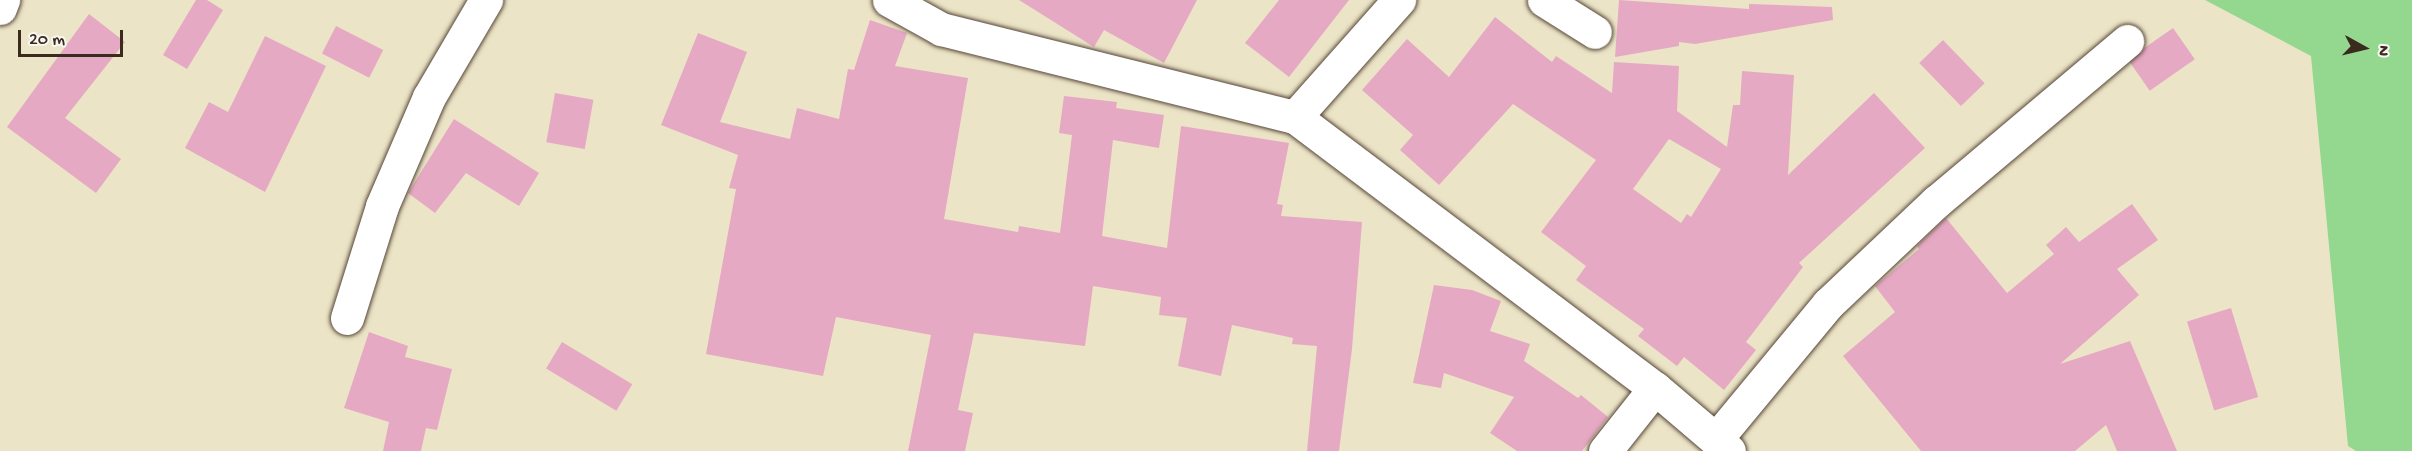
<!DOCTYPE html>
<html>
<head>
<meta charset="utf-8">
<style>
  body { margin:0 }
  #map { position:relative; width:2412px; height:451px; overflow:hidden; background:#ece4c7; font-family:"Gochi Hand",sans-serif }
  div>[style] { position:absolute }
  .green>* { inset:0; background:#94d890 }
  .building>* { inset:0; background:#e6a9c3; transform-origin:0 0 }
  .roads { filter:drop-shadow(0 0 2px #564637) drop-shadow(0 0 2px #564637) }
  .minor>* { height:33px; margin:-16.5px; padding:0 16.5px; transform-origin:16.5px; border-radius:16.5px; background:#fff }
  span { translate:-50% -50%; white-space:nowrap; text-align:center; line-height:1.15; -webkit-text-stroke:4.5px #f6f6f2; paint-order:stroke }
  .north { position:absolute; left:2334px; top:18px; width:60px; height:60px; -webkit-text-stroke:4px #f6f6f2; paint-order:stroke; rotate:98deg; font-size:16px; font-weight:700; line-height:24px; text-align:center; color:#3b2a1e }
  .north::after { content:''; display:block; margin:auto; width:21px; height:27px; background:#3b2a1e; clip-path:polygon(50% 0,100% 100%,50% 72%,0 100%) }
  .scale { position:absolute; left:18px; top:30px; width:105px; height:27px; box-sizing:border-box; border:3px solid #3b2a1e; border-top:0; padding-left:8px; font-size:18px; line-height:21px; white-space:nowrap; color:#3b2a1e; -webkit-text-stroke:4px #f6f6f2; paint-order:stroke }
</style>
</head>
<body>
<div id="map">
  <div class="green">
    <div style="clip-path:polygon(2205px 0,2412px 0,2412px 451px,2356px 451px,2348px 446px,2311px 56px)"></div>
  </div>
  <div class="building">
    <div style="clip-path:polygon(196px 0,207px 0,223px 10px,187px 69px,163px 55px)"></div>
    <div style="clip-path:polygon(1019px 0,1197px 0,1164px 63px,1104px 30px,1094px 47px)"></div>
    <div style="clip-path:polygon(1279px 0,1349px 0,1289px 77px,1245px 43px)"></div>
    <div style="clip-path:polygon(1619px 0,1749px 9px,1749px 4px,1832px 7px,1833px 20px,1695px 44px,1679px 42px,1679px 46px,1615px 57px)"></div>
    <div style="clip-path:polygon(89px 14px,125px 42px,65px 118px,121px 159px,96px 193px,7px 127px)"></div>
    <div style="clip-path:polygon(evenodd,1495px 17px,1552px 62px,1556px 56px,1612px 93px,1614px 62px,1679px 66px,1677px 111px,1727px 147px,1733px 105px,1740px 105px,1742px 71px,1794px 75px,1788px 175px,1874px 93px,1925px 148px,1799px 263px,1803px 267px,1746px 342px,1756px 350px,1724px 390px,1684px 357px,1677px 366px,1638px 336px,1644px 329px,1576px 280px,1586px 266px,1541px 232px,1596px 160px,1513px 104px,1439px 185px,1400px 150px,1413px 135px,1362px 90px,1407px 39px,1449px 77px,1495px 17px,1669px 139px,1721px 169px,1691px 217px,1687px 214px,1681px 223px,1633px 189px,1669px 139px)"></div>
    <div style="clip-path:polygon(870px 20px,907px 33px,895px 66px,968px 78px,944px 219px,1018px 232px,1019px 226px,1060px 233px,1072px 135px,1059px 133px,1064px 96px,1117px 102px,1116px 108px,1164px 115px,1159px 148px,1113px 140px,1102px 236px,1167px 248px,1181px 126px,1289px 143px,1277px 204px,1283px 205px,1281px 216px,1362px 222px,1352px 349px,1339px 451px,1307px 451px,1317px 346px,1292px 344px,1293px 338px,1232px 325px,1221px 376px,1178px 366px,1187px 318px,1159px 315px,1161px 297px,1093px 286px,1085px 346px,974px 333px,958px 410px,973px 413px,965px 451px,908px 451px,931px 335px,836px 317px,823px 376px,706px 354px,736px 189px,729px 188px,738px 155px,661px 125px,698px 33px,747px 52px,720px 122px,790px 139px,797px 108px,839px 119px,848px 69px,854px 70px)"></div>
    <div style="left:336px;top:26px;width:53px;height:31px;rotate:27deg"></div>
    <div style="left:2173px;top:28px;width:38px;height:55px;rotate:55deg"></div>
    <div style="clip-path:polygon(265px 36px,326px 66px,265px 192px,185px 148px,209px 102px,228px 112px)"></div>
    <div style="left:1943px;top:40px;width:60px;height:33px;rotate:46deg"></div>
    <div style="left:555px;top:93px;width:39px;height:50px;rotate:10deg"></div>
    <div style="clip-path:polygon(454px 119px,539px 173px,519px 206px,466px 173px,435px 213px,408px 193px)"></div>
    <div style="clip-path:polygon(2132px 204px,2158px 240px,2117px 269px,2139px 295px,2060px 364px,2130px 341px,2177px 451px,2117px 451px,2106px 425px,2075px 451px,1921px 451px,1843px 356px,1895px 312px,1875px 286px,1919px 249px,1917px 246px,1946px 218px,2007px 293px,2054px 254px,2046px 245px,2066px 227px,2079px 242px)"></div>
    <div style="clip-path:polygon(1434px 285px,1472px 290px,1501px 301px,1490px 331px,1530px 344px,1524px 361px,1578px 398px,1581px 395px,1608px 417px,1582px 451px,1517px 451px,1490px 433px,1514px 397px,1444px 373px,1441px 388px,1413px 383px)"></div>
    <div style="left:2231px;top:308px;width:93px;height:46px;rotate:73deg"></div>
    <div style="clip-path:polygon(369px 332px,408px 346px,405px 357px,452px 369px,437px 430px,426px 428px,421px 451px,383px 451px,389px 422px,344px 408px)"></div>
    <div style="left:562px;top:342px;width:82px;height:31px;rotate:31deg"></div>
  </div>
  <div class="roads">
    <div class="minor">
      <div style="left:889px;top:0;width:60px;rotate:29.1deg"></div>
      <div style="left:941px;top:29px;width:365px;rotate:14deg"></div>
      <div style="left:1295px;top:117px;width:451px;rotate:37deg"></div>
      <div style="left:1655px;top:388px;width:97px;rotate:40.4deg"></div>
      <div style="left:1544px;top:0;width:60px;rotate:32.1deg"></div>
      <div style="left:0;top:8px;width:9px;rotate:-69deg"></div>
      <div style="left:1295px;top:117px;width:157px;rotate:-48.4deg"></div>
      <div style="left:347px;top:318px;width:117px;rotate:-72.6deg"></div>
      <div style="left:382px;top:206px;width:119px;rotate:-66.7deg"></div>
      <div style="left:429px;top:97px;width:113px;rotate:-59.6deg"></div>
      <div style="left:1717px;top:438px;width:174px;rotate:-50.4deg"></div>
      <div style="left:1828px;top:304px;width:149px;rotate:-43.4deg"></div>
      <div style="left:1936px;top:202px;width:250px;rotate:-40.1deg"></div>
      <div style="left:1605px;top:451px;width:80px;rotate:-51.6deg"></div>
    </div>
  </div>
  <div class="north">N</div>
  <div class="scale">20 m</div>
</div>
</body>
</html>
